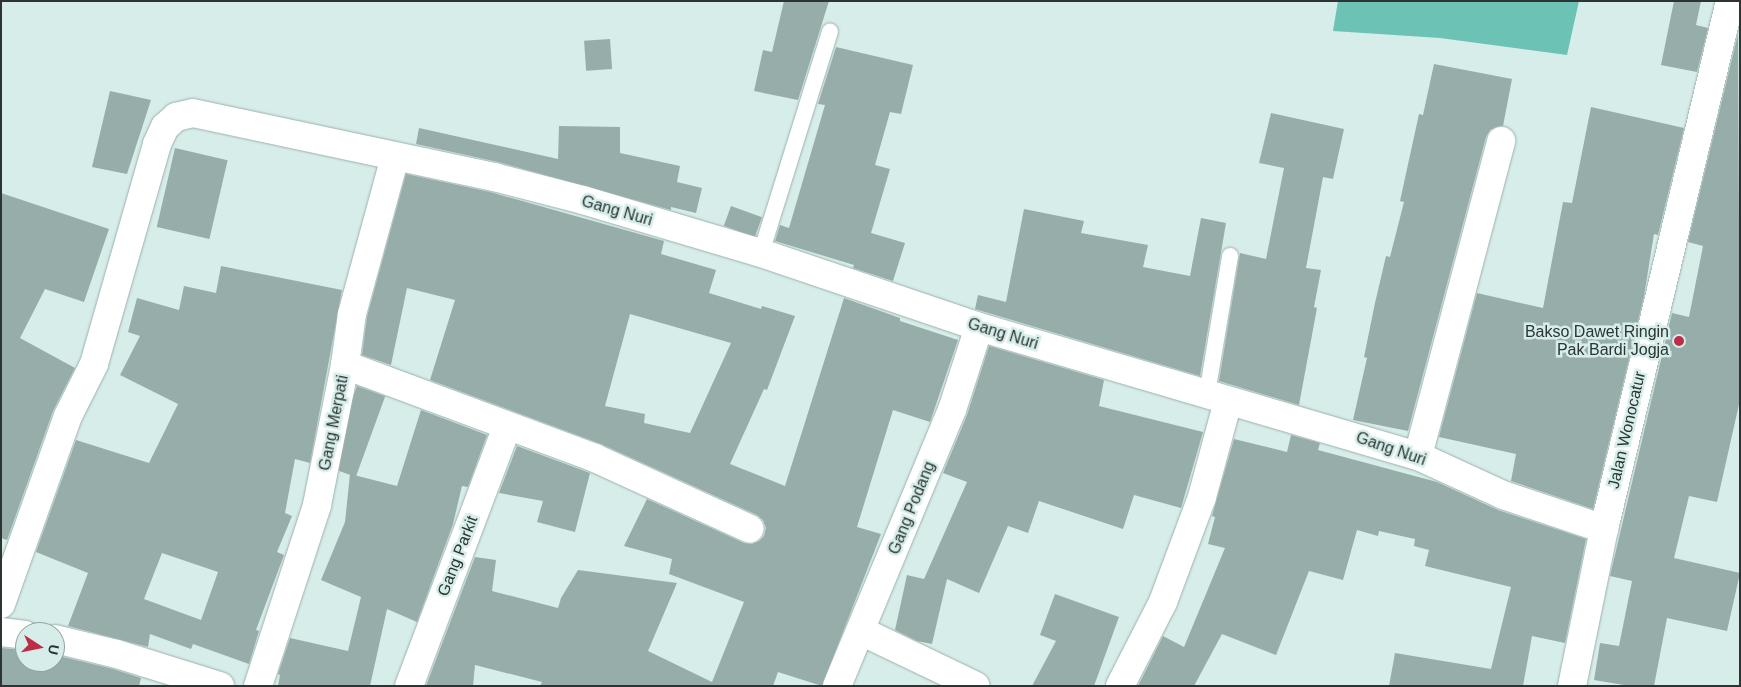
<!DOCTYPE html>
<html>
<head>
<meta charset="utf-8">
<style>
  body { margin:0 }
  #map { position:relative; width:1741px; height:687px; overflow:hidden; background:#d6ede9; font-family:Arial,sans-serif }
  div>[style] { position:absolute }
  .water>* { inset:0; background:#6cc2b5 }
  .building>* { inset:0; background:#97ada9; transform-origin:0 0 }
  .roads { filter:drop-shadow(0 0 1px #9cb1ad) drop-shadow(0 0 1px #9cb1ad) }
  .lane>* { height:16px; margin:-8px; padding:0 8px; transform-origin:8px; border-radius:8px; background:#fff }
  .street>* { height:28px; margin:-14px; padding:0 14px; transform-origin:14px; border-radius:14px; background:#fff }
  .secondary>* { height:28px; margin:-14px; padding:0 14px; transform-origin:14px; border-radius:14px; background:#fff }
  .dots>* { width:14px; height:14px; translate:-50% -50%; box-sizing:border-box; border:2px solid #d6ede9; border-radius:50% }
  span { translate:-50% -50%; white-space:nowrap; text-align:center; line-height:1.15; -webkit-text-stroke:5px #d6ede9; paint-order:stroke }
  .street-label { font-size:16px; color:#2c3533 }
  .poi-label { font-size:16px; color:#2c3533 }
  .right { translate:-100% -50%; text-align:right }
  .frame { position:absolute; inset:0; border:2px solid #2c3533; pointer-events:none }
  .north { position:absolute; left:15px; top:622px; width:50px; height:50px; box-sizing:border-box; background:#d6ede9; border:1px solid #92a3a0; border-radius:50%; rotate:101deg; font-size:14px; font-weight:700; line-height:20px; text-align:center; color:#2c3533 }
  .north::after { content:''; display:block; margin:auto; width:18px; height:22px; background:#be2d46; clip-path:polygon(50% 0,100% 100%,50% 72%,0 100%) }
</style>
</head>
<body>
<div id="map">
  <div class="water">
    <div style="clip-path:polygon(1338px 1px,1579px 1px,1567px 55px,1440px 38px,1333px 31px)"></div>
  </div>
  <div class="building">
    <div style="clip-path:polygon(784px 1px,829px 1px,798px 100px,754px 91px,763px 50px,772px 52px)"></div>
    <div style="clip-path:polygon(1674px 1px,1701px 1px,1696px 25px,1708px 28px,1697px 72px,1661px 65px)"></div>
    <div style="clip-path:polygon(1738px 34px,1740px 400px,1717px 502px,1689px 496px,1674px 558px,1740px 573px,1727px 631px,1667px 618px,1654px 686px,1630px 686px,1594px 680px,1600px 643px,1619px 646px,1632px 581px,1610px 576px,1672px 313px,1689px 317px,1703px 246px,1688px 242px)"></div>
    <div style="left:610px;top:39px;width:30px;height:26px;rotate:86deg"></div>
    <div style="clip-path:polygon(836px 47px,913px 65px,901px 114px,890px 112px,875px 165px,890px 169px,871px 233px,905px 243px,893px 281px,853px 268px,854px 265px,775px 241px,780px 225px,789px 228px,825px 105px,818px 104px)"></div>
    <div style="clip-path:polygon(1434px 64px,1512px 79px,1503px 126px,1490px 130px,1486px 137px,1408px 431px,1353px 420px,1367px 358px,1364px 357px,1375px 303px,1386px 256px,1390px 257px,1404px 202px,1400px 201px,1419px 114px,1423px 115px)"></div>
    <div style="clip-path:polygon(110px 91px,151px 100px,127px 174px,92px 167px)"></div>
    <div style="clip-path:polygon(1591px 107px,1684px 128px,1658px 235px,1654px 234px,1644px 296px,1593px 509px,1511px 481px,1516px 454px,1439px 437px,1477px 293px,1543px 308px,1563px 202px,1572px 203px)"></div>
    <div style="clip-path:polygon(1271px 113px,1344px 129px,1333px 179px,1323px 177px,1306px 268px,1321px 270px,1314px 307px,1317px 308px,1299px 405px,1219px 381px,1240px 253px,1266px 259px,1284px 168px,1259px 163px)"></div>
    <div style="clip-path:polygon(559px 126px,620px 127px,620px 153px,680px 166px,677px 182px,702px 188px,696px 213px,671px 207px,671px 210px,498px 162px,416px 144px,419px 128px,558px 159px)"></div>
    <div style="left:175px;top:148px;width:54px;height:81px;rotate:13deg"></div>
    <div style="clip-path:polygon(evenodd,406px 174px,490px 192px,664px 241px,661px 254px,716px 270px,709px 293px,761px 309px,762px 306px,795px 316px,767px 390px,764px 389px,730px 464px,785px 486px,844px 298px,900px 318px,900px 321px,958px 340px,930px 422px,893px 410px,857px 527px,881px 534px,822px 686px,778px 672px,773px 686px,540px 686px,542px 682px,475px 665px,473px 686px,426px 686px,475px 557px,496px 560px,492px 591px,558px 608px,561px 598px,578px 570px,677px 583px,648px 651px,712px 682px,744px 602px,669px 574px,672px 559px,624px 546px,647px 499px,744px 543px,752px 544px,759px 541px,764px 536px,766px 528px,763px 520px,757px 515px,601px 444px,430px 380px,455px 300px,407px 288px,391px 365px,362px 355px,367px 317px,406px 174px,630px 314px,731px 343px,690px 433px,644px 423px,645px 414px,605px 406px,630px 314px)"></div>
    <div style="clip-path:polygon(1px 193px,109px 229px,84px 302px,45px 289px,20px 338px,75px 368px,53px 411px,7px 540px,1px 538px)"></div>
    <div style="left:731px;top:206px;width:33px;height:21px;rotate:20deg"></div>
    <div style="clip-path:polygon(1024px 209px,1084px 221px,1081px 233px,1148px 245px,1143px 267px,1190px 276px,1201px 218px,1226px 223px,1200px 376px,975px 309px,978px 295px,1006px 302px)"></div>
    <div style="clip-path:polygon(evenodd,221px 266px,342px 290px,310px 463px,295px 459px,285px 513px,292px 516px,277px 552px,284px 555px,256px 630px,259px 631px,249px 664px,193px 644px,191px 649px,150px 634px,148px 647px,68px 626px,88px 573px,36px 552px,76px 440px,149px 463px,178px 404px,120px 375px,140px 336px,128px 332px,137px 298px,179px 310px,184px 286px,216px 293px,221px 266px,162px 553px,218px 572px,201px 620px,144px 599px,162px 553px)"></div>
    <div style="clip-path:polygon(989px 346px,1104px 380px,1099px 406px,1203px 432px,1181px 508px,1134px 495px,1123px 529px,1039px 501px,1028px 533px,1008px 526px,979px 593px,947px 579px,932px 644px,917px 641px,895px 630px,907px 575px,924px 579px,967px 482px,943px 473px,967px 415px)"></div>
    <div style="left:357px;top:386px;width:30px;height:86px;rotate:20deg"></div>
    <div style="clip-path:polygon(421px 410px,487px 435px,468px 487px,462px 486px,453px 524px,417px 622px,387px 609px,370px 686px,278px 686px,280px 675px,278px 674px,290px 638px,348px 651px,361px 597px,321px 580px,345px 522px,350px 474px,397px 486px)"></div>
    <div style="clip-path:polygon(1291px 435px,1320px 443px,1318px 450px,1437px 482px,1498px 510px,1586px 539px,1565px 643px,1532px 636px,1523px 686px,1389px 686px,1395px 653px,1491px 669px,1511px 587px,1425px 566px,1429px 550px,1414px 546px,1415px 539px,1379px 531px,1378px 536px,1357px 530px,1343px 580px,1309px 571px,1276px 655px,1222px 634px,1194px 686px,1138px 686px,1163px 636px,1184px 647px,1225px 548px,1208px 544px,1215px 517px,1212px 516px,1234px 439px,1287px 452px)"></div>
    <div style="clip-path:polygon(517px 446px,590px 473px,575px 532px,537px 522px,543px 501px,499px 493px)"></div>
    <div style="clip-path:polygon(1055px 594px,1119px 617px,1094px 686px,1032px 686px,1056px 641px,1040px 635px)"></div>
    <div style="clip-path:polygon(1px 648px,25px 650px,25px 662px,55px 662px,55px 655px,113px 669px,141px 678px,139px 686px,1px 686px)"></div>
  </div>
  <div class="roads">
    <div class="lane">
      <div style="left:761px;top:253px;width:232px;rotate:-72.7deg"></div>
      <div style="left:1207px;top:394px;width:140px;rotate:-80.5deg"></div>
    </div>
    <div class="street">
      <div style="left:345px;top:365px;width:267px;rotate:20.4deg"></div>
      <div style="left:595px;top:458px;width:170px;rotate:24.6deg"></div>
      <div style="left:1418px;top:456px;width:326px;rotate:-75.2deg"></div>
      <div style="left:1px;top:604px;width:200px;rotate:-70.4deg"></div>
      <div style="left:68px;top:416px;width:58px;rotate:-63.4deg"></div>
      <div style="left:94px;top:364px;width:229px;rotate:-74deg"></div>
      <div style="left:157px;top:144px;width:19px;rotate:-65deg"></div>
      <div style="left:165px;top:127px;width:15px;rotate:-42deg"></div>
      <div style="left:176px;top:117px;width:17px;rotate:-13deg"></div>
      <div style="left:193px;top:113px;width:308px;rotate:12deg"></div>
      <div style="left:494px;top:177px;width:92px;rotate:14.5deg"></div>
      <div style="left:583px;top:200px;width:186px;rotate:16.6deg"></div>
      <div style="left:761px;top:253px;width:230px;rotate:18.7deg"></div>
      <div style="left:979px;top:327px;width:458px;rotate:16.4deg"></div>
      <div style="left:1418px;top:456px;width:94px;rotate:24.6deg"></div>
      <div style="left:1503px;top:495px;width:107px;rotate:18.6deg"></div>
      <div style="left:861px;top:631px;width:127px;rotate:25.6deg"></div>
      <div style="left:258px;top:686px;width:190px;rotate:-71.9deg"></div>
      <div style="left:317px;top:505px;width:143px;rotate:-78.7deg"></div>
      <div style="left:345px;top:365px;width:51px;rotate:-82.2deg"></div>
      <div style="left:352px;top:314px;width:163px;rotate:-74.7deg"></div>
      <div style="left:409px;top:686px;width:277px;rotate:-69.3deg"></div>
      <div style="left:837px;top:686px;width:299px;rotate:-67.4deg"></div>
      <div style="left:952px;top:410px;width:87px;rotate:-72deg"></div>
      <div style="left:1120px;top:686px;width:94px;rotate:-62.9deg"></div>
      <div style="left:1163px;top:602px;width:112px;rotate:-69.6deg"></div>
      <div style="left:1202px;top:497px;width:99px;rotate:-74.8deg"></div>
    </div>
    <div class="secondary">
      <div style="left:1px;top:632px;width:24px;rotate:7deg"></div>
      <div style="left:55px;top:639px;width:64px;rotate:13.6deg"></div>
      <div style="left:117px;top:654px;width:108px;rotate:17.3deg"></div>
      <div style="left:1572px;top:686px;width:160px;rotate:-78.5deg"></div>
      <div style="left:1604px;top:529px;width:543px;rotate:-76.58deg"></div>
    </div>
  </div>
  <div class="dots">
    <div style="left:1679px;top:341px;background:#be2d46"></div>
  </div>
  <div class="street-label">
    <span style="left:617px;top:211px;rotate:16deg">Gang Nuri</span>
    <span style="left:1003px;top:334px;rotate:17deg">Gang Nuri</span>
    <span style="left:334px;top:423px;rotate:-79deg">Gang Merpati</span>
    <span style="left:1627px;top:430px;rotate:-77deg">Jalan Wonocatur</span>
    <span style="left:1391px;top:449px;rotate:19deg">Gang Nuri</span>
    <span style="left:912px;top:508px;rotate:-68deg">Gang Podang</span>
    <span style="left:458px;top:556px;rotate:-69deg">Gang Parkit</span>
  </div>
  <div class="poi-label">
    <span class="right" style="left:1669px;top:341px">Bakso Dawet Ringin<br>Pak Bardi Jogja</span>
  </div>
  <div class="frame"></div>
  <div class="north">U</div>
</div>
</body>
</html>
